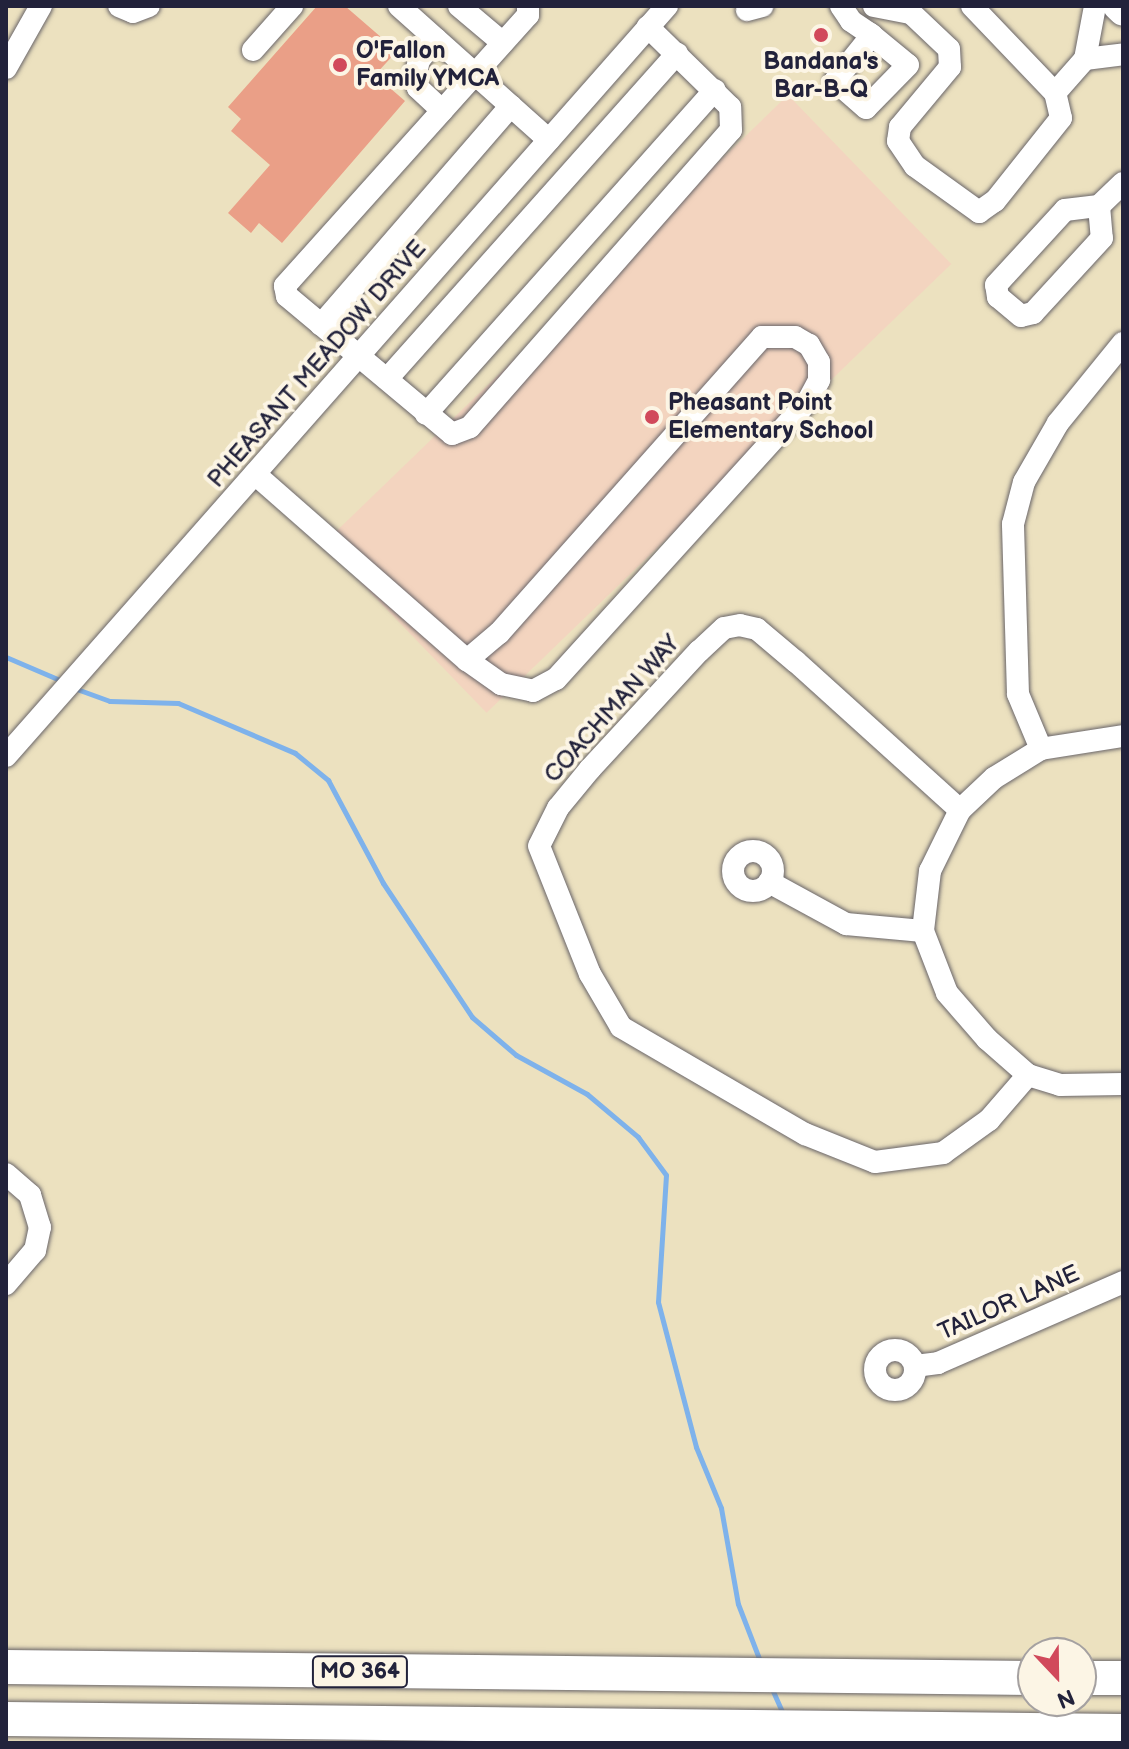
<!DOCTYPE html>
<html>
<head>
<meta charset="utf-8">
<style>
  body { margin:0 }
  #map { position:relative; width:1129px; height:1749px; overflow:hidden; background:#ece1bf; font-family:"Balsamiq Sans",sans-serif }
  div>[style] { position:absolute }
  .built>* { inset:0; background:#f3d4bf; transform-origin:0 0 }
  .stream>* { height:5px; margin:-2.5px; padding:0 2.5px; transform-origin:2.5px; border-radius:2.5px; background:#7eb2eb }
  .building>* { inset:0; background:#ea9f87 }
  .roads { filter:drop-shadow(0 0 2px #696569) drop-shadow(0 0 2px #696569) }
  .minor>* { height:22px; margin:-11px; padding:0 11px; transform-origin:11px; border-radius:11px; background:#fff }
  .minor>.ring { margin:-11px; padding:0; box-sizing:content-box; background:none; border:22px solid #fff; border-radius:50% }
  .major>* { height:28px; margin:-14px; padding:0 14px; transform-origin:14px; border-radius:14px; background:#fff }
  .highway>* { height:34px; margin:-17px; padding:0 17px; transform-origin:17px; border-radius:17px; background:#fff }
  .dots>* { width:22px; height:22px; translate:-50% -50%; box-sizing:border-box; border:4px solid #fcf5e5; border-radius:50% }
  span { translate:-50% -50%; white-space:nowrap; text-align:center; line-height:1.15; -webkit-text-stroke:8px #fcf5e5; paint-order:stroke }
  .shield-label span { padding:2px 6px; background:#fcf5e5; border:2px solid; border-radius:6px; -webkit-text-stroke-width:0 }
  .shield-label { font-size:22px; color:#22223b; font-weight:700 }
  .poi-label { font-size:24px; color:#22223b; font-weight:700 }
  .left { translate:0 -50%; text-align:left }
  .street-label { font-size:24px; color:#22223b }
  .frame { position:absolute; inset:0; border:8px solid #22223b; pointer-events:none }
  .north { position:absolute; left:1017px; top:1637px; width:80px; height:80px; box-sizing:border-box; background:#fcf5e5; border:2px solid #a5a1a1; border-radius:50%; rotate:158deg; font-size:22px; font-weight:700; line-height:32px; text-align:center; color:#22223b }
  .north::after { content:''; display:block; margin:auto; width:28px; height:36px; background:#d1495b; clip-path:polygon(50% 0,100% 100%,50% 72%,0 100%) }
</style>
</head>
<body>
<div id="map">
  <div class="built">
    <div style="left:788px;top:95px;width:235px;height:646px;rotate:46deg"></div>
  </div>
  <div class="stream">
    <div style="left:6px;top:657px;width:61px;rotate:23.2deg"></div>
    <div style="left:74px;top:688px;width:38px;rotate:20deg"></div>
    <div style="left:110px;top:701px;width:68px;rotate:1.7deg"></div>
    <div style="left:178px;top:703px;width:127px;rotate:23.1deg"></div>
    <div style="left:295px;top:753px;width:43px;rotate:39.3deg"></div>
    <div style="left:328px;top:780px;width:117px;rotate:61.9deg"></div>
    <div style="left:383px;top:883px;width:161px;rotate:56.4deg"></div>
    <div style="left:472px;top:1017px;width:58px;rotate:40.8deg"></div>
    <div style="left:516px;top:1055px;width:81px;rotate:28.8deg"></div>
    <div style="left:587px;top:1094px;width:67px;rotate:40.1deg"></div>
    <div style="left:638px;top:1137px;width:47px;rotate:53.6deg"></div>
    <div style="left:666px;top:1175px;width:127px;rotate:93.6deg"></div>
    <div style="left:658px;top:1302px;width:150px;rotate:75.3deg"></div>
    <div style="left:696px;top:1447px;width:66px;rotate:67.7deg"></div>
    <div style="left:721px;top:1508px;width:97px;rotate:80deg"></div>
    <div style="left:738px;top:1604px;width:61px;rotate:68.9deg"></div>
    <div style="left:772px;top:1689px;width:30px;rotate:66deg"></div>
  </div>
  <div class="building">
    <div style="clip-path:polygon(317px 6px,345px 6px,397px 51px,375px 75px,405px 101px,282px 243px,259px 223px,251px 233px,228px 213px,270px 165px,231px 131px,241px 119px,228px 107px)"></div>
  </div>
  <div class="roads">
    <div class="minor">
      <div style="left:119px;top:6px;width:15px;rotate:23deg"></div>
      <div style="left:133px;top:12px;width:17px;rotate:-21deg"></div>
      <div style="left:399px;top:6px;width:201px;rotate:41.8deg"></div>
      <div style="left:459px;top:6px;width:57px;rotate:40.1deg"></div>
      <div style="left:528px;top:6px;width:9px;rotate:90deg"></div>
      <div style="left:528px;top:15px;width:364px;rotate:131.9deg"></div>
      <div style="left:285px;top:286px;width:10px;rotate:79deg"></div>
      <div style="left:287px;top:296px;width:215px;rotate:39.9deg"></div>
      <div style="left:452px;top:434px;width:19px;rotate:-21deg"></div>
      <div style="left:470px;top:427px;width:395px;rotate:-48.7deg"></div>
      <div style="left:731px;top:130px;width:23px;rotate:-92deg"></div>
      <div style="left:730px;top:107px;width:115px;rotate:-135.7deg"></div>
      <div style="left:841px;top:6px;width:18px;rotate:56deg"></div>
      <div style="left:851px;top:21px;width:22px;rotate:34deg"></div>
      <div style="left:869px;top:33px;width:50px;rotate:39.4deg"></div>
      <div style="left:908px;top:65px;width:60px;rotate:134.3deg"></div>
      <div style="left:866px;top:108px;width:41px;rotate:-138.9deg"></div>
      <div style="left:835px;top:81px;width:59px;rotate:-51.2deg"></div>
      <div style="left:874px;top:6px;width:38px;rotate:11deg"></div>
      <div style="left:911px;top:13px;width:52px;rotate:43.5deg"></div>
      <div style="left:949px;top:49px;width:18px;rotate:87deg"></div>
      <div style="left:950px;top:67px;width:78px;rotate:129.8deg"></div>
      <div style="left:900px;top:127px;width:14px;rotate:98deg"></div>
      <div style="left:898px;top:141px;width:30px;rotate:56deg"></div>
      <div style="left:915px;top:166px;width:79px;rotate:35.7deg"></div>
      <div style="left:979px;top:212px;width:19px;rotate:-35deg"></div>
      <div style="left:995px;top:201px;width:106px;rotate:-51.5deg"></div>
      <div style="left:1061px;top:118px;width:26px;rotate:-103deg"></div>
      <div style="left:1055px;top:93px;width:120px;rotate:-133.7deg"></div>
      <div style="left:747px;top:10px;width:16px;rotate:-15deg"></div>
      <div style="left:436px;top:39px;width:27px;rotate:129deg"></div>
      <div style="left:419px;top:60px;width:18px;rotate:103deg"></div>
      <div style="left:415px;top:78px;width:10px;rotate:73deg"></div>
      <div style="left:418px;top:88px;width:33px;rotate:43deg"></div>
      <div style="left:253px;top:50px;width:59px;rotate:-48.4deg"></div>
      <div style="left:1085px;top:59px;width:38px;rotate:-7deg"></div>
      <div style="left:6px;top:68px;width:71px;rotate:-60.6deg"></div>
      <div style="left:1055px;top:93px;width:45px;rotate:-48.6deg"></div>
      <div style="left:1085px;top:59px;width:54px;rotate:-79.3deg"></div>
      <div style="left:1099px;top:206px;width:32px;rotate:85deg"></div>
      <div style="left:1102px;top:238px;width:102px;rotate:132.6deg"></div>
      <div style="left:1033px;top:313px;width:12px;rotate:166deg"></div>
      <div style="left:1021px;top:316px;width:30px;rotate:-140deg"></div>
      <div style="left:998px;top:297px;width:12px;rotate:-99deg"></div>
      <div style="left:996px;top:285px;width:102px;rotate:-47.4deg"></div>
      <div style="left:1065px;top:210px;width:34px;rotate:-7deg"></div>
      <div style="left:1099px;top:206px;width:33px;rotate:-44deg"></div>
      <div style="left:321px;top:325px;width:290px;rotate:-49.1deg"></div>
      <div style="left:387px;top:379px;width:436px;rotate:-48.3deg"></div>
      <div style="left:426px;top:414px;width:434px;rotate:-48.3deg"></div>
      <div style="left:255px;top:474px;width:282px;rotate:41.3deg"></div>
      <div style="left:467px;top:660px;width:42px;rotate:35.2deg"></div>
      <div style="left:501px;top:684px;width:33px;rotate:12deg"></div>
      <div style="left:533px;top:691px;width:26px;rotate:-28deg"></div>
      <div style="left:556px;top:679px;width:375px;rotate:-47.8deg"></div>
      <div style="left:808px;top:401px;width:24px;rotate:-62deg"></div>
      <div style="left:819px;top:380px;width:18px;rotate:-90deg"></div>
      <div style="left:819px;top:362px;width:20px;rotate:-120deg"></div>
      <div style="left:809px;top:345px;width:16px;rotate:-150deg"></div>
      <div style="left:795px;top:337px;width:33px;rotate:180deg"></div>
      <div style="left:762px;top:337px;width:396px;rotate:131.6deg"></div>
      <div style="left:499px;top:633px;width:42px;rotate:139.8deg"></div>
      <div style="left:1123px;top:736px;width:83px;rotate:171deg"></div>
      <div style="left:1041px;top:749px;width:55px;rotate:148.3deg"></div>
      <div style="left:994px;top:778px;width:47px;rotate:136.7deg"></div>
      <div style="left:960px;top:810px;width:68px;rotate:116.2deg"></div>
      <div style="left:930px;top:871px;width:60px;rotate:96.7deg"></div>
      <div style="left:923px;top:931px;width:66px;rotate:68.8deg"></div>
      <div style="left:947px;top:993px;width:61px;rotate:49deg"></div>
      <div style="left:987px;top:1039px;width:55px;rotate:41.3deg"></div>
      <div style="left:1028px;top:1075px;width:34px;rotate:17deg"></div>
      <div style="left:1060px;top:1085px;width:63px;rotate:-0.9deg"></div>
      <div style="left:1041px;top:749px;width:60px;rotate:-112.7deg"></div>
      <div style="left:1018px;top:694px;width:170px;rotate:-91.7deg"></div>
      <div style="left:1013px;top:524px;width:43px;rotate:-75.3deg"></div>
      <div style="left:1024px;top:482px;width:68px;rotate:-60deg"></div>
      <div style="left:1058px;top:423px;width:103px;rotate:-50.9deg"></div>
      <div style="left:6px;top:756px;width:1000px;rotate:-48.61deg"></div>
      <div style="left:960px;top:810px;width:221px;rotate:-137.9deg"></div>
      <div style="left:796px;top:662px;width:51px;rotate:-139.8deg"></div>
      <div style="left:757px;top:629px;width:17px;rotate:-167deg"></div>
      <div style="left:740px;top:625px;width:16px;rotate:169deg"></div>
      <div style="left:724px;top:628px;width:34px;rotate:137deg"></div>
      <div style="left:699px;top:651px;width:161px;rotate:132.7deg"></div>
      <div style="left:590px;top:769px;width:50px;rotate:129.4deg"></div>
      <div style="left:558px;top:808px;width:42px;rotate:116.6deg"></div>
      <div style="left:539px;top:846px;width:138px;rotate:68.3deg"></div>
      <div style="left:590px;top:974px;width:61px;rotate:59.7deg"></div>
      <div style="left:621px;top:1027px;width:213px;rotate:30.2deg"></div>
      <div style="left:805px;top:1134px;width:75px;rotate:21.8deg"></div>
      <div style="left:875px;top:1162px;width:69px;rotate:-7.5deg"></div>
      <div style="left:943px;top:1153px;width:57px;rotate:-35.7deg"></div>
      <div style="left:989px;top:1120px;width:60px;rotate:-49.1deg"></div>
      <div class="ring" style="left:733px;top:851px;width:18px;height:18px"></div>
      <div style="left:769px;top:882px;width:88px;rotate:28.6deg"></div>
      <div style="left:846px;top:924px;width:77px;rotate:5.2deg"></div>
      <div style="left:6px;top:1174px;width:32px;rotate:41deg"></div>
      <div style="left:30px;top:1195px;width:34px;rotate:73deg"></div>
      <div style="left:40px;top:1227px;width:24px;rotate:102deg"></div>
      <div style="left:35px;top:1250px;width:45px;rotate:130.5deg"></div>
      <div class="ring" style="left:875px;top:1350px;width:18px;height:18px"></div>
      <div style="left:915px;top:1366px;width:23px;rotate:-7deg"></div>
      <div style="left:938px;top:1363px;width:202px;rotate:-23.6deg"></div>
    </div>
    <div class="major">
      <div style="left:1117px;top:6px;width:8px;rotate:45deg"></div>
    </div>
    <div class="highway">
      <div style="left:6px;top:1667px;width:1027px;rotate:0.61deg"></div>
      <div style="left:1081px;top:1678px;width:42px"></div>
      <div style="left:6px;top:1719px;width:1117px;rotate:0.62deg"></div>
    </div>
  </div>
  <div class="dots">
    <div style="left:821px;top:35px;background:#d1495b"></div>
    <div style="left:340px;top:65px;background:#d1495b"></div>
    <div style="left:652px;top:417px;background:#d1495b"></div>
  </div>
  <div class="shield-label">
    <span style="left:360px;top:1672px">MO 364</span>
  </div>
  <div class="poi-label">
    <span class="left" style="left:356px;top:65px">O'Fallon<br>Family YMCA</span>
    <span style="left:821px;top:76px">Bandana's<br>Bar-B-Q</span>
    <span class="left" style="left:668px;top:417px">Pheasant Point<br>Elementary School</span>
  </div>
  <div class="street-label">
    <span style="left:317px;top:364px;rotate:-49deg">PHEASANT MEADOW DRIVE</span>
    <span style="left:612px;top:709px;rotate:-48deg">COACHMAN WAY</span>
    <span style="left:1009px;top:1303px;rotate:-24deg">TAILOR LANE</span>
  </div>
  <div class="frame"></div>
  <div class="north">N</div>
</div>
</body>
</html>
